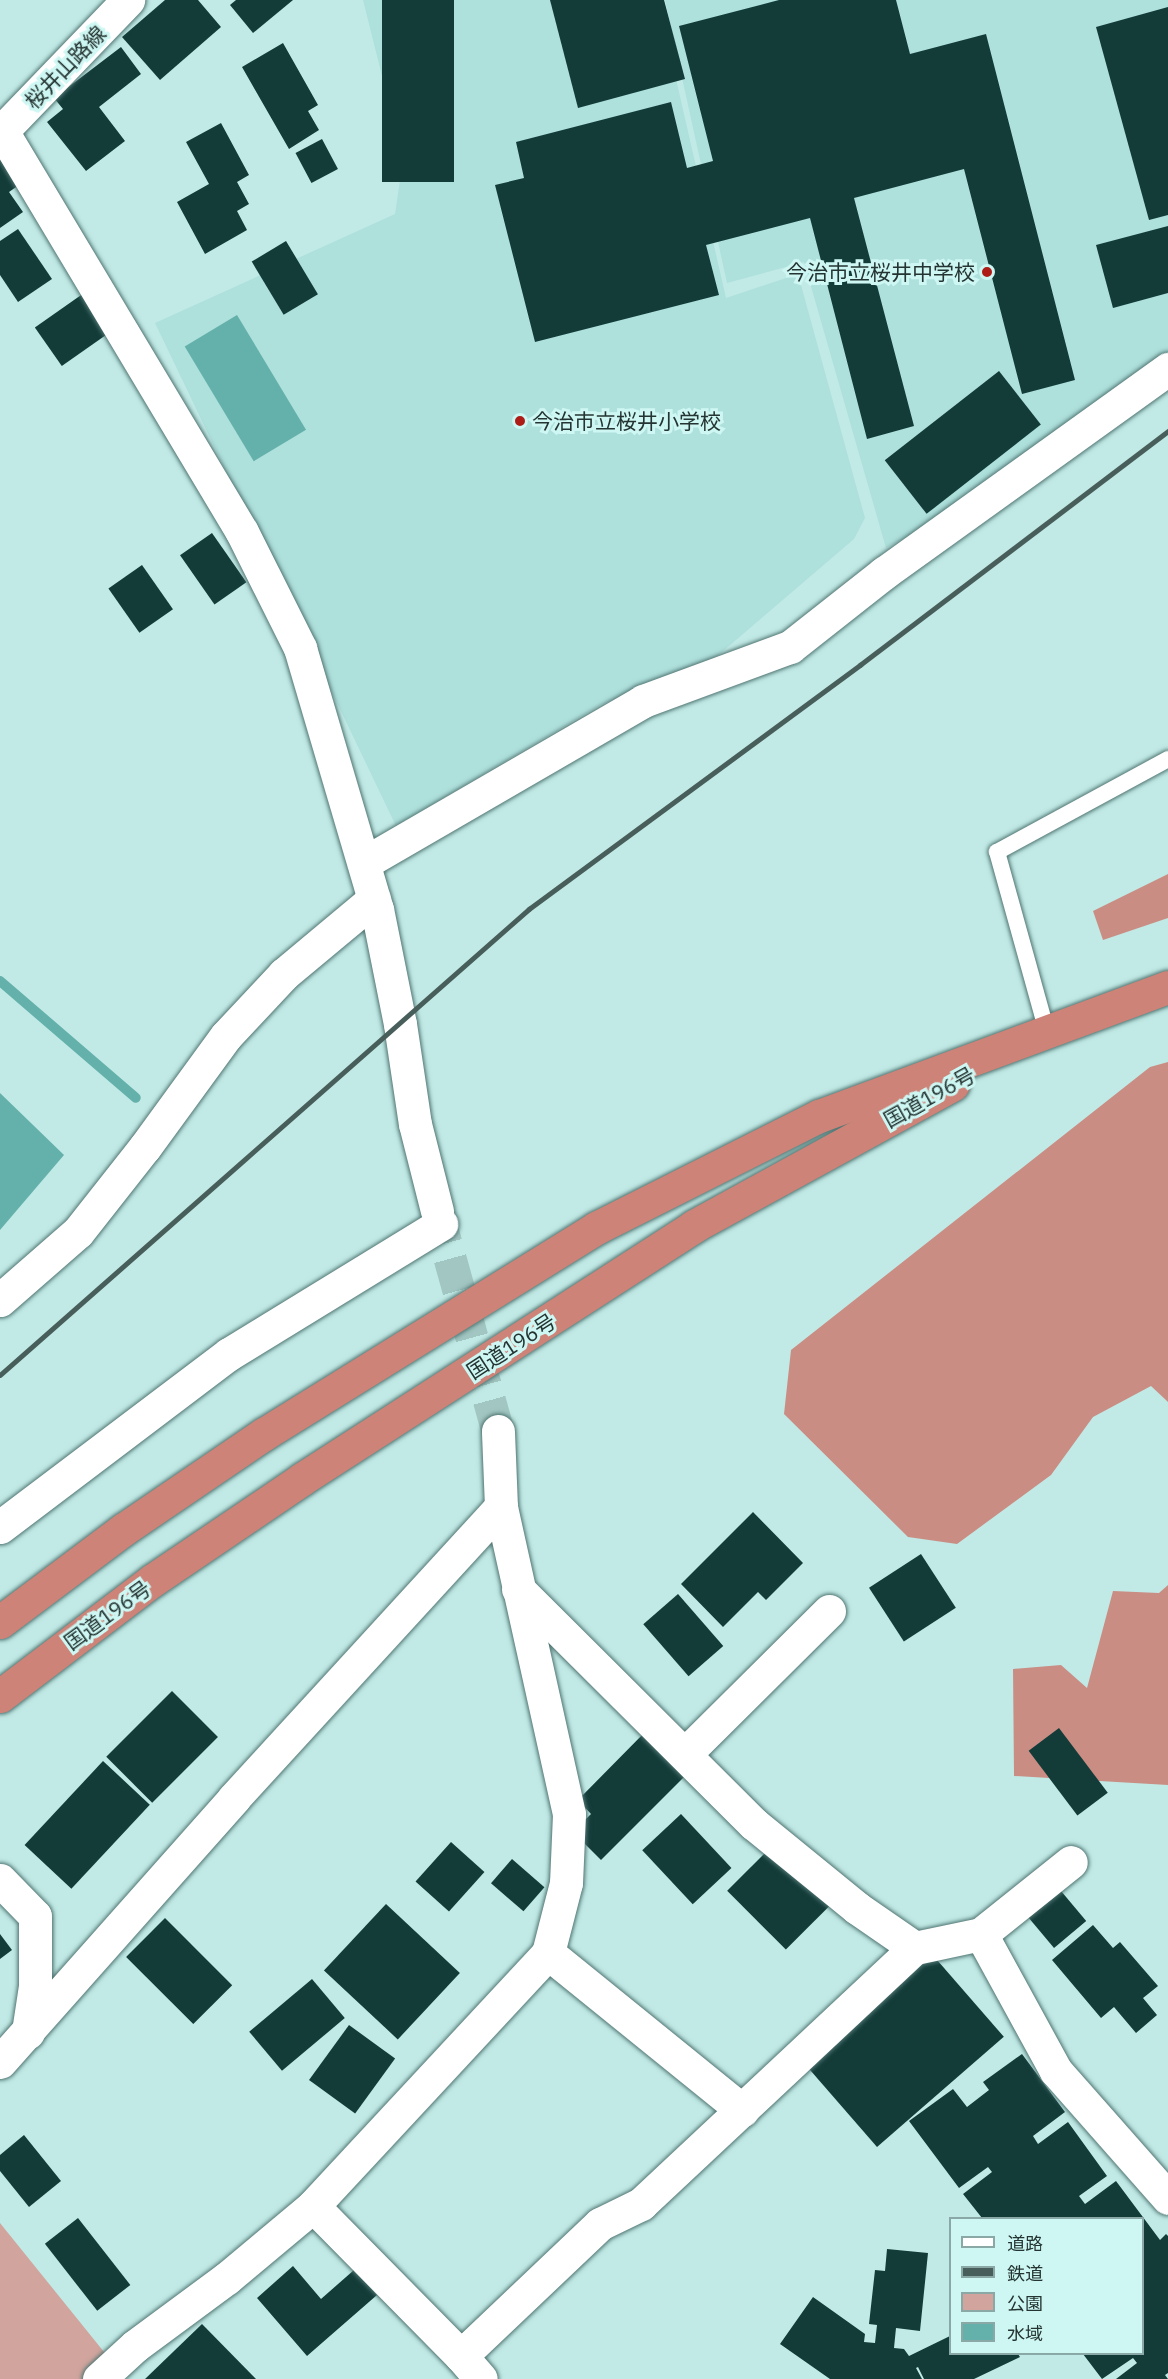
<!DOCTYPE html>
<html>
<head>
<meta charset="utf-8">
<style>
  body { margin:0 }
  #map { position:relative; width:1168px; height:2379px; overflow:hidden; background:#c1eae6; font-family:"IBM Plex Sans","Noto Sans JP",sans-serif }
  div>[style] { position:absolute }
  .built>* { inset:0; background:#aee0dc }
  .green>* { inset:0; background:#d1a59e }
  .forest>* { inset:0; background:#ca8d84 }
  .water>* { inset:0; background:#64b0aa; transform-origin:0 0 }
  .stream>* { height:10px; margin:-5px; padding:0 5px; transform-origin:5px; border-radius:5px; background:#64b0aa }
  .building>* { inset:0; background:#133c39; transform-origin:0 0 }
  .street-tunnel>* { height:33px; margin-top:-16.5px; transform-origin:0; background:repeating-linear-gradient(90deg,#a2c6c2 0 33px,transparent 0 49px) }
  .roads { filter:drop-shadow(0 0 2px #507572) drop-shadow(0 0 2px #507572) }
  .lane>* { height:16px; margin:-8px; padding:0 8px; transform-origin:8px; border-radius:8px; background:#fff }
  .street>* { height:33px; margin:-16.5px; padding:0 16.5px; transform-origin:16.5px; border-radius:16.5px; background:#fff }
  .secondary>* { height:33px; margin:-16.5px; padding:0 16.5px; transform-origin:16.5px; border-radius:16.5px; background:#fff }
  .highway>* { height:33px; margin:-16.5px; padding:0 16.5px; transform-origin:16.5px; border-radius:16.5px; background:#cd8378 }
  .rail>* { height:4.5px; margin:-2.25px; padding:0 2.25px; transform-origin:2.25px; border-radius:2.25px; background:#485e5b }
  .dots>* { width:16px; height:16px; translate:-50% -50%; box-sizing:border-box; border:3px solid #cef7f3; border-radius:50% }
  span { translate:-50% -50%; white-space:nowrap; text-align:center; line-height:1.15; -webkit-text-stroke:6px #cef7f3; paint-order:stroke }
  .street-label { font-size:21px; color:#243432 }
  .poi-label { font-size:21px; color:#243432 }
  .right { translate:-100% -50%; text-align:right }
  .left { translate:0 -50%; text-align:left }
  .legend { position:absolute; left:949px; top:2217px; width:195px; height:138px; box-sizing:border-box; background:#cef7f3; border:2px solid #8aa9a6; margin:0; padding:8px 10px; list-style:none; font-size:18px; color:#243432 }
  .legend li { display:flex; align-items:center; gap:12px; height:30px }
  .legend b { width:30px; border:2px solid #8aa9a6 }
</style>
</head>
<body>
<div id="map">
  <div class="built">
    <div style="clip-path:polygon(363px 0,658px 0,726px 298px,798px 274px,865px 518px,854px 539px,715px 658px,600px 705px,396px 826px,155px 323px,395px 214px,403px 160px)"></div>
    <div style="clip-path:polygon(665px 0,1168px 0,1168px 353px,930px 525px,886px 548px,804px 262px,727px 283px)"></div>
  </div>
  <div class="green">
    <div style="clip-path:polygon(0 2223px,121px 2373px,113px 2379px,0 2379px)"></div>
  </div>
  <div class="forest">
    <div style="clip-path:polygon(1168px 874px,1168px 918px,1103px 940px,1093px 911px)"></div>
    <div style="clip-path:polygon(1168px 1062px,1168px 1402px,1151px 1386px,1093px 1417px,1051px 1475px,957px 1544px,908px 1537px,784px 1414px,791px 1350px,1150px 1067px)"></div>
    <div style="clip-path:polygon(1168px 1585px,1168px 1785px,1014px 1776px,1013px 1669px,1061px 1665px,1087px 1688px,1113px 1591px,1159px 1593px)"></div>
  </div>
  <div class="water">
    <div style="left:237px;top:315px;width:134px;height:61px;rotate:59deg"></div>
    <div style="clip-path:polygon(0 1093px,64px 1155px,0 1230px)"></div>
  </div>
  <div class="stream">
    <div style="left:0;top:981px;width:179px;rotate:40.7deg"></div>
  </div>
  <div class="building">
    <div style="clip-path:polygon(165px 0,198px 0,221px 27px,160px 80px,122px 37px)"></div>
    <div style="clip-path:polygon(236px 0,293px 0,253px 33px,230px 5px)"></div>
    <div style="left:382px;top:0;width:72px;height:182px"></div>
    <div style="clip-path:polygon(550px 0,664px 0,685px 79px,578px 108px)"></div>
    <div style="clip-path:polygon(779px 0,896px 0,910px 54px,986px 34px,1075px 380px,1022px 394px,964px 169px,854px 198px,914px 426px,867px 439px,810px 218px,706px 245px,719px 295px,535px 342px,495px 185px,524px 178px,516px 142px,671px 102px,687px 168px,713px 161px,679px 26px)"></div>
    <div style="clip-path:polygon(1168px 7px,1168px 215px,1149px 220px,1096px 27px)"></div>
    <div style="clip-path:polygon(283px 43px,318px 105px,308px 111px,319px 130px,289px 149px,242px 67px)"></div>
    <div style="clip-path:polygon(121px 47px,141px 74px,99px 107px,125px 141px,86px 171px,47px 122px,63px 109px,54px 98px)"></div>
    <div style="clip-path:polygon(221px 123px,249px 175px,237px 182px,249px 204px,237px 211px,247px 230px,205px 254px,177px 202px,209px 184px,186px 142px)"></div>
    <div style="left:322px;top:139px;width:34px;height:30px;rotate:62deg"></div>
    <div style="clip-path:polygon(0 157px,19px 185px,9px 192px,23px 212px,0 228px)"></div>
    <div style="clip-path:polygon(1168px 226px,1168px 293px,1113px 308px,1096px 245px)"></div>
    <div style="clip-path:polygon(18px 229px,52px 279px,18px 302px,0 275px,0 241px)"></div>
    <div style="left:286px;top:241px;width:62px;height:40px;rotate:59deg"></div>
    <div style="left:84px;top:293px;width:47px;height:60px;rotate:55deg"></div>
    <div style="left:999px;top:371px;width:68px;height:145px;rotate:52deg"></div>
    <div style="left:212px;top:533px;width:60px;height:39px;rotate:55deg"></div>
    <div style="left:142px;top:565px;width:54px;height:41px;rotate:55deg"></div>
    <div style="clip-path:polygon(753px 1512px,803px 1563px,766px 1600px,758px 1592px,723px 1627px,681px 1584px)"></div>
    <div style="left:921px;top:1554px;width:64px;height:62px;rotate:57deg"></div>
    <div style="left:678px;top:1594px;width:69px;height:46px;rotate:49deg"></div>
    <div style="left:172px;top:1691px;width:65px;height:93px;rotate:45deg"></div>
    <div style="clip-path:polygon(649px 1728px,691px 1770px,601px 1860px,573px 1832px,591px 1814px,578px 1800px)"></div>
    <div style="left:1059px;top:1728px;width:81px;height:38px;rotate:53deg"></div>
    <div style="left:103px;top:1761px;width:64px;height:115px;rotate:43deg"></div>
    <div style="left:681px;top:1814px;width:74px;height:53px;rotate:47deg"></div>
    <div style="left:451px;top:1842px;width:45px;height:53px;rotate:42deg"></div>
    <div style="left:771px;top:1847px;width:83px;height:62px;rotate:45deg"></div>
    <div style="left:512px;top:1859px;width:43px;height:32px;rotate:41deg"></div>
    <div style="left:1056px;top:1885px;width:47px;height:42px;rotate:50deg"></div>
    <div style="left:386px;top:1904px;width:101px;height:91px;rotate:43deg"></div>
    <div style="left:165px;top:1918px;width:95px;height:55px;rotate:45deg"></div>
    <div style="clip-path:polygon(1093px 1925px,1113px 1948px,1120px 1942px,1158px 1986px,1143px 1998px,1157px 2015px,1136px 2033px,1114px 2007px,1101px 2018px,1052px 1960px)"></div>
    <div style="clip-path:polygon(0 1934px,12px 1950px,0 1959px)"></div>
    <div style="left:931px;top:1953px;width:111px;height:168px;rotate:49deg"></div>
    <div style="left:312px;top:1979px;width:51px;height:82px;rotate:50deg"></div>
    <div style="left:349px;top:2025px;width:57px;height:68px;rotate:36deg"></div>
    <div style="clip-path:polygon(1022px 2054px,1065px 2112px,1033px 2136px,1038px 2144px,1068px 2122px,1107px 2176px,1079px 2196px,1085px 2204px,1116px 2181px,1160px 2240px,1166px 2234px,1168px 2236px,1168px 2373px,1165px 2375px,1168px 2379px,1116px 2379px,1137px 2363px,1133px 2358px,1102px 2379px,1083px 2354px,1142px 2354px,1142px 2218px,982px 2218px,963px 2194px,992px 2172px,988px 2167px,959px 2188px,909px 2121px,953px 2089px,967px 2107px,989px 2090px,983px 2082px)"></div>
    <div style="clip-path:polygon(24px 2135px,61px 2181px,29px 2207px,0 2171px,0 2155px)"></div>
    <div style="left:78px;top:2218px;width:85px;height:42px;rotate:52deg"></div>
    <div style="clip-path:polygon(887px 2249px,928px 2253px,920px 2331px,896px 2328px,894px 2348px,904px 2349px,909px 2356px,950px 2336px,950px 2354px,1018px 2354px,1020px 2357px,974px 2379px,924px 2379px,918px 2367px,916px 2368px,922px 2379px,830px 2379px,780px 2344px,813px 2297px,865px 2334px,864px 2342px,875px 2343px,877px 2325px,869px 2324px,875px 2270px,885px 2271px)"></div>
    <div style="clip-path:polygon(293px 2266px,321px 2299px,354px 2270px,377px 2295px,307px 2356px,257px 2298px)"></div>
    <div style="clip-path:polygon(202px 2324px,256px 2379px,145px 2379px)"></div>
  </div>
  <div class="street-tunnel">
    <div style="left:437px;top:1211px;width:228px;rotate:74.5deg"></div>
  </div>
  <div class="roads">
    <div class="lane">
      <div style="left:1047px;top:1032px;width:187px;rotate:-105.5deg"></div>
      <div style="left:997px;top:852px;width:195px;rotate:-28.5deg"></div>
    </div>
    <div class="street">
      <div style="left:2px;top:131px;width:467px;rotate:59.1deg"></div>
      <div style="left:242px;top:532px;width:130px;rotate:63.4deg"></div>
      <div style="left:300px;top:648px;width:272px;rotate:73.6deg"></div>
      <div style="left:377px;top:909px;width:117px;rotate:78.7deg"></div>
      <div style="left:400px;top:1024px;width:101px;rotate:81.5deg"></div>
      <div style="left:415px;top:1124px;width:90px;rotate:75.8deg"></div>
      <div style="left:364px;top:863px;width:323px;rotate:-30.1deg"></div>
      <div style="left:643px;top:701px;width:157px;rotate:-20.2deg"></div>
      <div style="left:790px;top:647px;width:120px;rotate:-38.2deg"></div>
      <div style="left:884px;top:573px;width:350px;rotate:-35.7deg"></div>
      <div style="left:0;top:1300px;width:103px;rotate:-41.1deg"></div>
      <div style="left:78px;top:1232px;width:108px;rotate:-51.8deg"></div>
      <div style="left:145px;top:1147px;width:137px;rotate:-53.9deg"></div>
      <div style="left:226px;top:1036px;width:85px;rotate:-46.9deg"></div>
      <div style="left:284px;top:974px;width:117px;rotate:-39.8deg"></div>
      <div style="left:0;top:1527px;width:287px;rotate:-37.1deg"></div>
      <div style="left:229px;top:1354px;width:249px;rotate:-31.5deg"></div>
      <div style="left:518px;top:1589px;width:333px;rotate:44.9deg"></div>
      <div style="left:754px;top:1824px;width:133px;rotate:39.2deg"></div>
      <div style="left:857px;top:1908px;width:70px;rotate:34.6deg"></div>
      <div style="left:915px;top:1948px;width:67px;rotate:-12deg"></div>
      <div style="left:981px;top:1934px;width:156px;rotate:61.3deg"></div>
      <div style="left:1056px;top:2071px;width:169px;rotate:48.6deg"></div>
      <div style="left:685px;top:1754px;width:203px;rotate:-44.8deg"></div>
      <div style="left:0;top:1880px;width:50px;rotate:45.8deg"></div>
      <div style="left:35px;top:1916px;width:70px;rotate:90deg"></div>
      <div style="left:35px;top:1986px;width:47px;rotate:98.7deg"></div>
      <div style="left:981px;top:1934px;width:115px;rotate:-38.7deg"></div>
      <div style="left:548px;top:1953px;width:250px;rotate:39deg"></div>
      <div style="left:0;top:2062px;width:353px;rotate:-48.4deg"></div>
      <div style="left:234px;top:1798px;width:395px;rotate:-47.5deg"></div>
      <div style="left:313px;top:2206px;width:211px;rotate:45.4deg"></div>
      <div style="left:461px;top:2356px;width:192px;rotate:-43.5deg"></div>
      <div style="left:600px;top:2224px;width:46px;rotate:-26deg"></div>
      <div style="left:641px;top:2204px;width:375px;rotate:-43.1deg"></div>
      <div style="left:461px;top:2356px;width:30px;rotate:49deg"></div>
      <div style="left:99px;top:2379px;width:49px;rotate:-42.5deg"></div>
      <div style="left:135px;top:2346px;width:114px;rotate:-36.5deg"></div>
      <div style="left:227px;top:2278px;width:112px;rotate:-39.9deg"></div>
      <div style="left:313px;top:2206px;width:345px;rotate:-47.1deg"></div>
      <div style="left:548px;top:1953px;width:72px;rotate:-75.6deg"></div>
      <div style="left:566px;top:1883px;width:69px;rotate:-87.5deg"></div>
      <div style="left:569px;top:1814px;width:314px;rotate:-102.5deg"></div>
      <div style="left:501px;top:1507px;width:76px;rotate:-92.3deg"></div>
    </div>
    <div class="secondary">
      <div style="left:0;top:133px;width:185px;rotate:-46.1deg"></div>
    </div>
    <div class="highway">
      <div style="left:0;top:1622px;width:155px;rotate:-36.9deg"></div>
      <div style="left:124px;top:1529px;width:169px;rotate:-34.2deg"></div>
      <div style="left:264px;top:1434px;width:391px;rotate:-31.8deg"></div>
      <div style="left:596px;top:1228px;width:250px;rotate:-26.7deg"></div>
      <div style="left:819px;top:1116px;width:372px;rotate:-20.3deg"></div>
      <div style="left:0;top:1696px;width:192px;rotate:-37.2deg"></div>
      <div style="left:153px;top:1580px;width:180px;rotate:-34.1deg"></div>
      <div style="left:302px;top:1479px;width:467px;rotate:-32.8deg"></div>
      <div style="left:694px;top:1226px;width:295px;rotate:-28.7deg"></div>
    </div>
  </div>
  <div class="rail">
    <div style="left:0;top:1375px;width:705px;rotate:-41.38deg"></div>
    <div style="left:529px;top:909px;width:411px;rotate:-36.4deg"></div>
    <div style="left:860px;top:665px;width:387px;rotate:-37.2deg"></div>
  </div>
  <div class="dots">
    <div style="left:987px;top:272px;background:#ad1c17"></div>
    <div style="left:520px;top:421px;background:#ad1c17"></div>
  </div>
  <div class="street-label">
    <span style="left:65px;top:67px;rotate:-46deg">桜井山路線</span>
    <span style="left:929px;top:1097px;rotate:-29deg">国道196号</span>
    <span style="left:511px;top:1346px;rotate:-33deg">国道196号</span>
    <span style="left:107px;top:1615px;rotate:-36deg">国道196号</span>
  </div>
  <div class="poi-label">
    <span class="right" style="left:975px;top:272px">今治市立桜井中学校</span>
    <span class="left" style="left:532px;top:421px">今治市立桜井小学校</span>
  </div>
  <ul class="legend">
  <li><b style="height:8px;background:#fff"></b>道路</li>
  <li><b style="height:8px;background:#485e5b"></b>鉄道</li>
  <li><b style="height:16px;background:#d1a59e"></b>公園</li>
  <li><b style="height:16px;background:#64b0aa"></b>水域</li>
  </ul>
</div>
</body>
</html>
